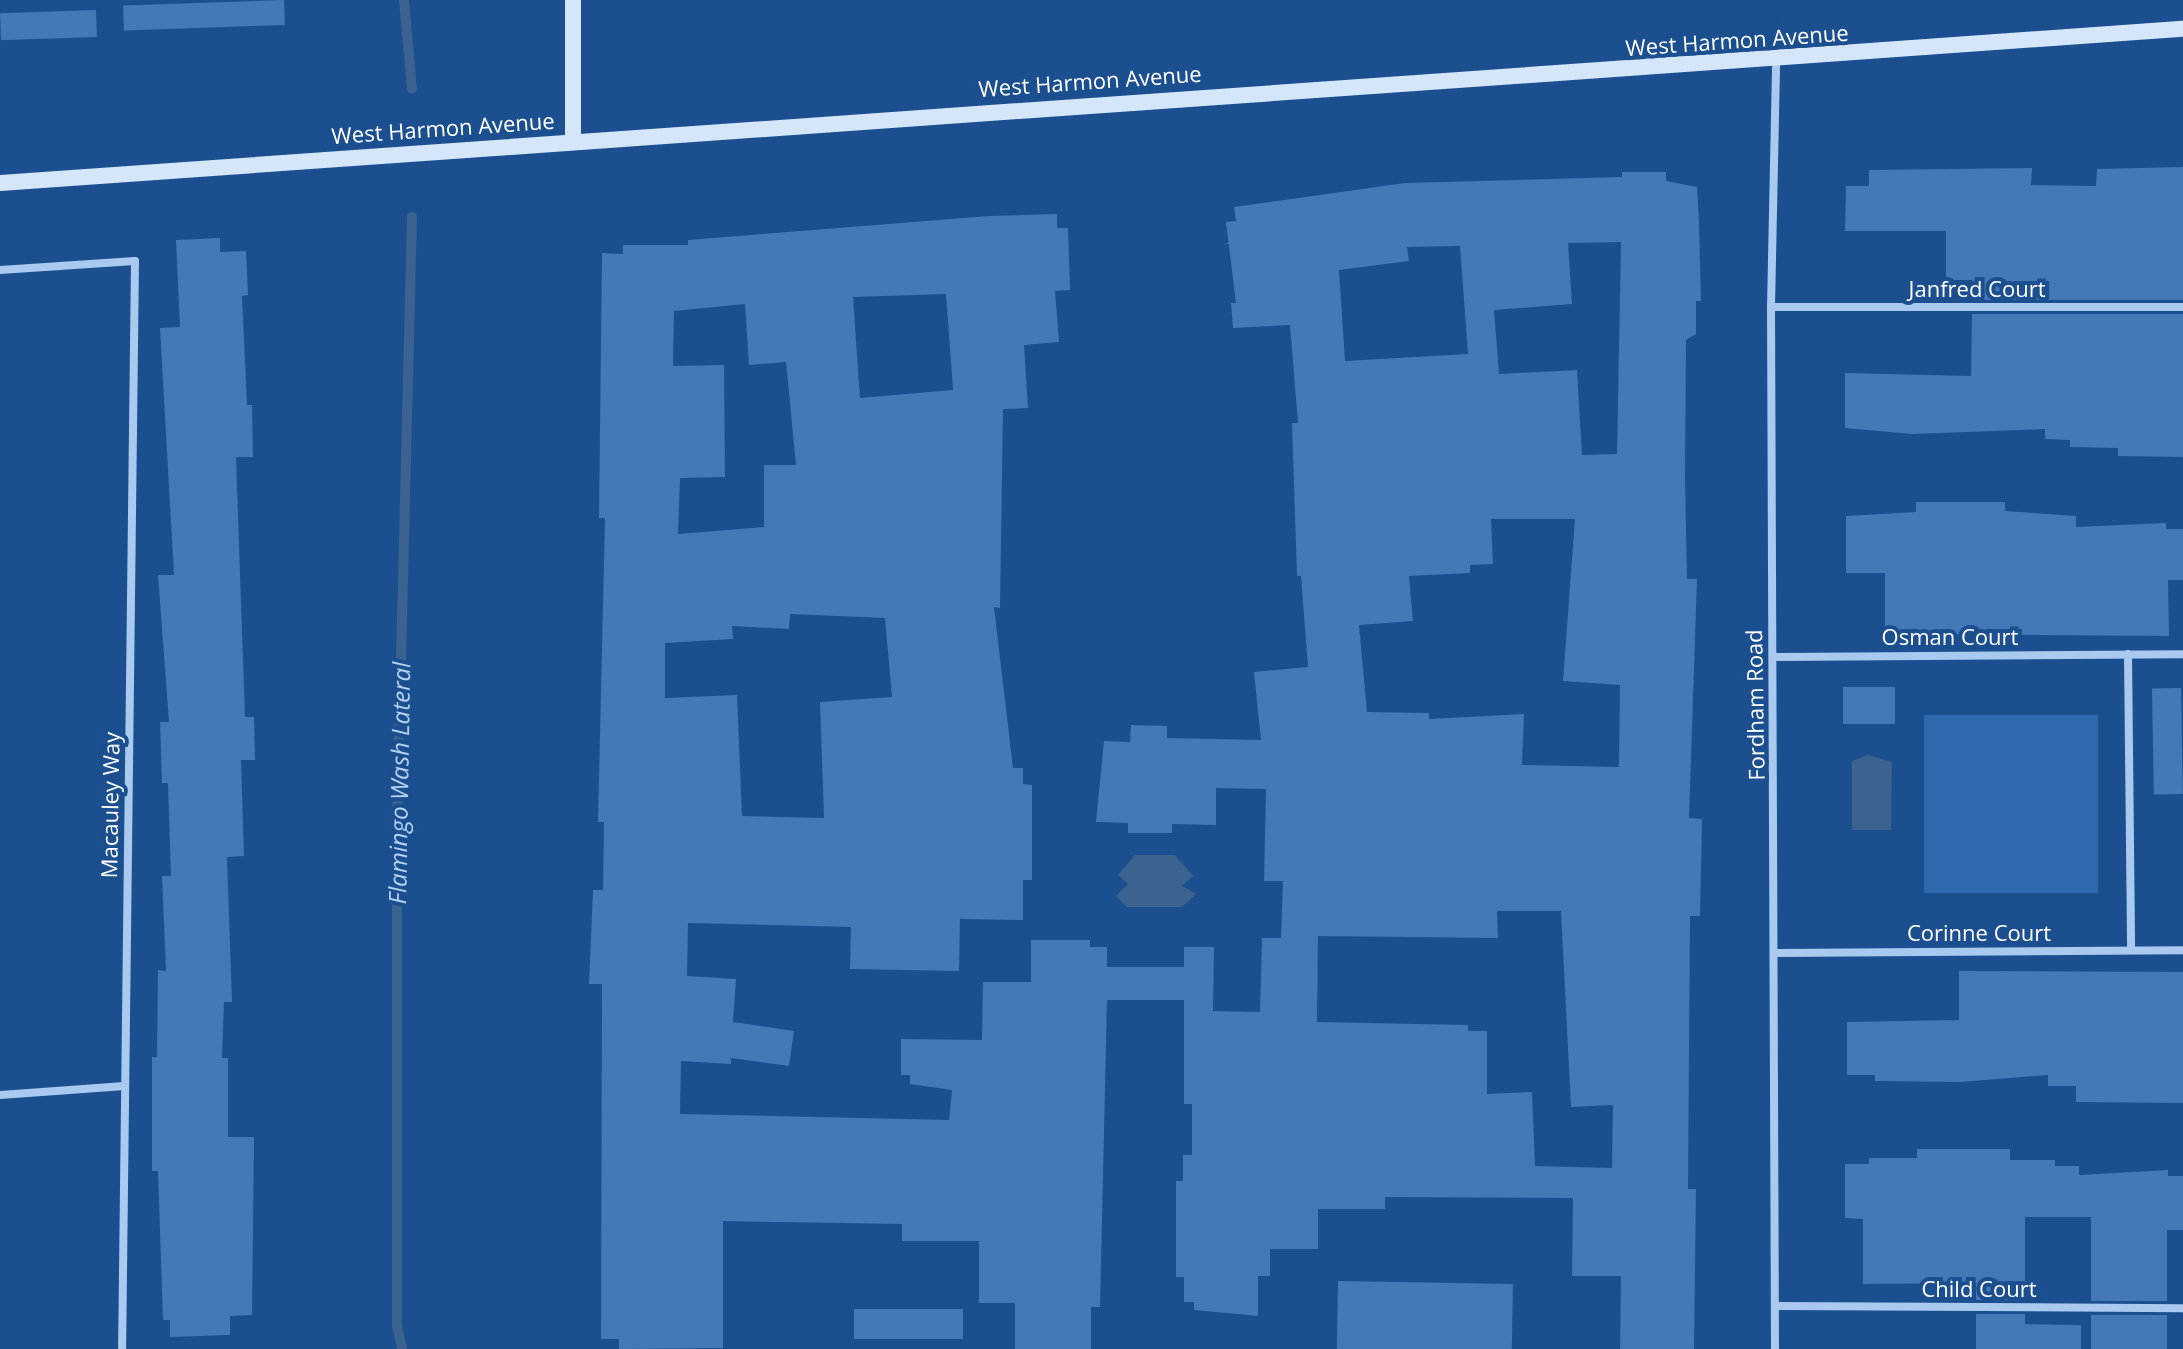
<!DOCTYPE html>
<html>
<head>
<meta charset="utf-8">
<style>
  body { margin:0 }
  #map { position:relative; width:2183px; height:1349px; overflow:hidden; background:#1b4f8f; font-family:"Open Sans",sans-serif }
  div>[style] { position:absolute }
  .green>* { inset:0; background:#2e69ad; transform-origin:0 0 }
  .water>* { inset:0; background:#3c6290 }
  .stream>* { height:10px; margin:-5px; padding:0 5px; transform-origin:5px; border-radius:5px; background:#3c6290 }
  .building>* { inset:0; background:#4478b7; transform-origin:0 0 }
  .street>* { height:8px; margin:-4px; padding:0 4px; transform-origin:4px; border-radius:4px; background:#a9c9ee }
  .secondary>* { height:16px; margin:-8px; padding:0 8px; transform-origin:8px; border-radius:8px; background:#d6e6fa }
  span { translate:-50% -50%; white-space:nowrap; text-align:center; line-height:1.15; -webkit-text-stroke:8px #1b4f8f; paint-order:stroke }
  .street-label { font-size:22px; color:#fff }
  .water-label { font-size:24px; color:#b5d3f5; font-style:italic }
</style>
</head>
<body>
<div id="map">
  <div class="green">
    <div style="left:1924px;top:715px;width:174px;height:178px"></div>
  </div>
  <div class="water">
    <div style="clip-path:polygon(1868px 755px,1892px 762px,1891px 830px,1852px 830px,1852px 761px)"></div>
    <div style="clip-path:polygon(1135px 855px,1175px 855px,1193px 876px,1182px 886px,1196px 894px,1182px 907px,1127px 907px,1116px 896px,1128px 884px,1118px 875px)"></div>
  </div>
  <div class="stream">
    <div style="left:404px;top:0;width:89px;rotate:84.9deg"></div>
    <div style="left:402px;top:1349px;width:24px;rotate:-102deg"></div>
    <div style="left:397px;top:1326px;width:504px;rotate:-90deg"></div>
    <div style="left:397px;top:822px;width:605px;rotate:-88.58deg"></div>
  </div>
  <div class="building">
    <div style="left:284px;top:0;width:25px;height:161px;rotate:88deg"></div>
    <div style="left:96px;top:10px;width:27px;height:96px;rotate:88deg"></div>
    <div style="clip-path:polygon(2183px 167px,2183px 300px,1972px 300px,1972px 280px,1946px 280px,1946px 231px,1845px 231px,1846px 186px,1869px 186px,1869px 170px,2032px 168px,2031px 185px,2096px 186px,2097px 169px)"></div>
    <div style="clip-path:polygon(evenodd,1622px 172px,1666px 172px,1666px 181px,1697px 187px,1699px 222px,1701px 301px,1696px 301px,1696px 334px,1686px 340px,1685px 477px,1687px 579px,1697px 579px,1689px 818px,1702px 819px,1700px 916px,1690px 916px,1688px 1189px,1696px 1189px,1694px 1349px,1620px 1349px,1621px 1276px,1572px 1276px,1573px 1198px,1385px 1197px,1385px 1209px,1318px 1209px,1318px 1249px,1270px 1249px,1270px 1276px,1258px 1276px,1258px 1316px,1194px 1310px,1194px 1302px,1184px 1302px,1184px 1277px,1176px 1277px,1176px 1181px,1183px 1181px,1183px 1155px,1192px 1155px,1192px 1104px,1184px 1104px,1184px 1000px,1107px 1000px,1100px 1307px,1091px 1307px,1091px 1349px,1015px 1349px,1015px 1303px,979px 1303px,979px 1241px,902px 1241px,902px 1224px,723px 1221px,723px 1348px,619px 1349px,619px 1339px,601px 1339px,602px 984px,589px 984px,593px 890px,603px 890px,604px 822px,598px 822px,605px 518px,599px 518px,602px 253px,623px 254px,623px 245px,688px 245px,688px 240px,989px 216px,1057px 214px,1057px 228px,1068px 228px,1070px 290px,1055px 291px,1059px 342px,1024px 345px,1028px 408px,1003px 409px,1000px 608px,994px 607px,1013px 768px,1023px 768px,1023px 784px,1032px 785px,1032px 880px,1023px 880px,1023px 920px,960px 919px,959px 971px,850px 969px,851px 927px,688px 923px,687px 976px,736px 979px,733px 1022px,794px 1031px,789px 1066px,731px 1058px,731px 1064px,681px 1061px,680px 1114px,949px 1120px,952px 1090px,910px 1084px,910px 1075px,901px 1075px,901px 1039px,982px 1040px,983px 982px,1031px 982px,1031px 940px,1090px 940px,1090px 947px,1107px 947px,1107px 967px,1184px 967px,1184px 947px,1214px 947px,1213px 1011px,1260px 1012px,1262px 938px,1281px 938px,1283px 881px,1264px 881px,1266px 789px,1216px 788px,1216px 825px,1172px 824px,1172px 833px,1128px 833px,1128px 823px,1096px 822px,1104px 741px,1130px 742px,1131px 725px,1167px 726px,1167px 738px,1261px 740px,1254px 672px,1308px 667px,1301px 576px,1297px 576px,1292px 423px,1298px 423px,1290px 325px,1233px 328px,1231px 303px,1236px 303px,1226px 222px,1236px 221px,1234px 207px,1405px 183px,1622px 177px,1622px 172px,1621px 242px,1617px 454px,1582px 455px,1577px 370px,1499px 374px,1494px 310px,1572px 304px,1568px 243px,1621px 242px,1622px 172px,1460px 246px,1468px 354px,1345px 361px,1339px 270px,1409px 261px,1407px 247px,1460px 246px,1622px 172px,946px 294px,953px 390px,860px 398px,853px 297px,946px 294px,1622px 172px,745px 304px,749px 365px,786px 362px,796px 465px,764px 465px,764px 527px,678px 534px,680px 478px,725px 477px,724px 365px,673px 366px,674px 311px,745px 304px,1622px 172px,1491px 519px,1575px 519px,1563px 681px,1620px 685px,1619px 767px,1522px 765px,1524px 714px,1429px 719px,1429px 713px,1367px 712px,1359px 625px,1413px 621px,1409px 576px,1470px 573px,1470px 565px,1493px 564px,1491px 519px,1622px 172px,790px 614px,885px 618px,892px 697px,820px 702px,824px 818px,742px 816px,737px 695px,665px 698px,665px 643px,733px 639px,732px 626px,789px 629px,790px 614px,1622px 172px,1497px 911px,1561px 911px,1571px 1107px,1613px 1105px,1612px 1168px,1535px 1166px,1532px 1092px,1487px 1094px,1487px 1031px,1468px 1031px,1468px 1025px,1317px 1022px,1318px 936px,1498px 938px,1497px 911px)"></div>
    <div style="clip-path:polygon(220px 238px,220px 252px,246px 251px,248px 295px,242px 296px,247px 405px,252px 405px,253px 457px,236px 457px,245px 717px,254px 717px,255px 760px,241px 760px,244px 856px,227px 857px,232px 1002px,224px 1002px,222px 1058px,228px 1058px,228px 1137px,254px 1137px,252px 1315px,230px 1316px,230px 1335px,170px 1337px,170px 1320px,163px 1320px,158px 1171px,152px 1171px,152px 1057px,157px 1057px,158px 970px,166px 971px,162px 876px,171px 876px,168px 783px,162px 783px,160px 722px,169px 722px,158px 575px,174px 575px,160px 328px,180px 327px,176px 240px)"></div>
    <div style="clip-path:polygon(1972px 314px,2183px 314px,2183px 457px,2118px 456px,2118px 448px,2070px 447px,2070px 440px,2045px 439px,2045px 429px,1912px 434px,1845px 428px,1845px 373px,1971px 376px)"></div>
    <div style="clip-path:polygon(1916px 502px,2005px 502px,2005px 511px,2076px 516px,2076px 527px,2166px 523px,2166px 529px,2183px 529px,2183px 580px,2168px 580px,2169px 636px,1885px 634px,1885px 573px,1846px 573px,1846px 516px,1916px 512px)"></div>
    <div style="left:1843px;top:687px;width:52px;height:37px"></div>
    <div style="left:2181px;top:688px;width:106px;height:29px;rotate:89deg"></div>
    <div style="clip-path:polygon(1959px 971px,2183px 972px,2183px 1103px,2076px 1102px,2076px 1086px,2048px 1086px,2048px 1075px,1960px 1082px,1875px 1081px,1875px 1075px,1847px 1075px,1847px 1022px,1959px 1020px)"></div>
    <div style="clip-path:polygon(1917px 1149px,2010px 1149px,2010px 1160px,2055px 1160px,2055px 1166px,2079px 1166px,2079px 1175px,2168px 1170px,2168px 1176px,2183px 1176px,2183px 1230px,2167px 1230px,2167px 1301px,2091px 1301px,2091px 1217px,2025px 1217px,2025px 1300px,1976px 1300px,1976px 1283px,1863px 1284px,1863px 1219px,1845px 1218px,1845px 1164px,1869px 1164px,1869px 1158px,1917px 1158px)"></div>
    <div style="left:1338px;top:1281px;width:175px;height:68px;rotate:1deg"></div>
    <div style="left:854px;top:1309px;width:109px;height:30px"></div>
    <div style="clip-path:polygon(1976px 1314px,2025px 1314px,2025px 1324px,2081px 1325px,2081px 1349px,1976px 1349px)"></div>
    <div style="left:2091px;top:1315px;width:76px;height:34px"></div>
  </div>
  <div class="street">
    <div style="left:0;top:270px;width:135px;rotate:-3.8deg"></div>
    <div style="left:135px;top:261px;width:1088px;rotate:90.68deg"></div>
    <div style="left:1771px;top:307px;width:412px"></div>
    <div style="left:2128px;top:654px;width:296px;rotate:89.4deg"></div>
    <div style="left:1773px;top:657px;width:410px;rotate:-0.4deg"></div>
    <div style="left:1776px;top:953px;width:407px;rotate:-0.4deg"></div>
    <div style="left:0;top:1095px;width:125px;rotate:-4.1deg"></div>
    <div style="left:1775px;top:1306px;width:408px;rotate:0.3deg"></div>
    <div style="left:1775px;top:1349px;width:1042px;rotate:-90.22deg"></div>
    <div style="left:1771px;top:307px;width:247px;rotate:-88.8deg"></div>
  </div>
  <div class="secondary">
    <div style="left:573px;top:140px;width:140px;rotate:-90deg"></div>
    <div style="left:0;top:183px;width:2188px;rotate:-4.04deg"></div>
  </div>
  <div class="street-label">
    <span style="left:1737px;top:40px;rotate:-4deg">West Harmon Avenue</span>
    <span style="left:1090px;top:81px;rotate:-4deg">West Harmon Avenue</span>
    <span style="left:443px;top:128px;rotate:-4deg">West Harmon Avenue</span>
    <span style="left:1977px;top:289px">Janfred Court</span>
    <span style="left:1950px;top:637px">Osman Court</span>
    <span style="left:1755px;top:705px;rotate:-91deg">Fordham Road</span>
    <span style="left:110px;top:805px;rotate:-89deg">Macauley Way</span>
    <span style="left:1979px;top:933px">Corinne Court</span>
    <span style="left:1979px;top:1289px">Child Court</span>
  </div>
  <div class="water-label">
    <span style="left:399px;top:783px;rotate:-89deg">Flamingo Wash Lateral</span>
  </div>
</div>
</body>
</html>
